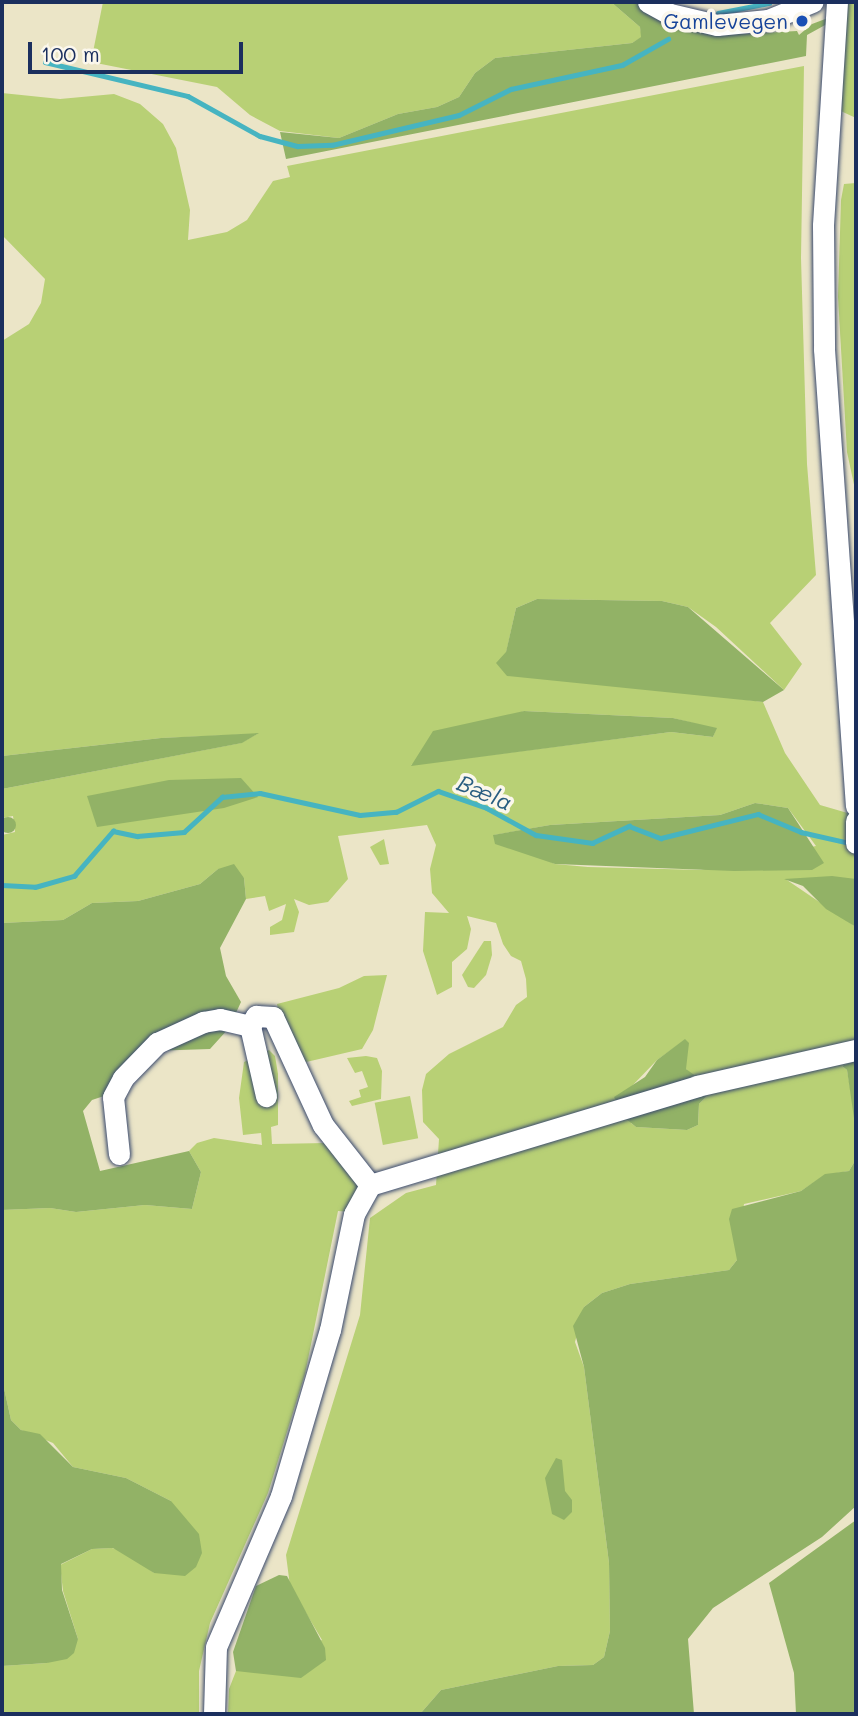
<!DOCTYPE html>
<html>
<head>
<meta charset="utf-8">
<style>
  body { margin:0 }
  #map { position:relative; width:858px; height:1716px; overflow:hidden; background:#ebe5c7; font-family:Mali,sans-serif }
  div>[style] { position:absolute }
  .green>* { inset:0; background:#b8d075; transform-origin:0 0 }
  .forest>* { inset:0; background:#92b266 }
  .round { border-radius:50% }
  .stream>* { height:4.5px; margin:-2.25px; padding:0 2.25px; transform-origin:2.25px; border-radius:2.25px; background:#46b4c1 }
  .roads { filter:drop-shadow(0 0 2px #3a4a6e) drop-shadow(0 0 2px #3a4a6e) }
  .minor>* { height:21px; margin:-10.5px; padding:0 10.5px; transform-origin:10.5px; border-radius:10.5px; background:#fff }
  .dots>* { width:19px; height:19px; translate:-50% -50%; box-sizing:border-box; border:4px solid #fbf7ec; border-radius:50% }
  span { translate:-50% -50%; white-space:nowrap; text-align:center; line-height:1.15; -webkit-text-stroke:7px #fbf7ec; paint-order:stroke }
  .transit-label { font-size:21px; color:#164399 }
  .right { translate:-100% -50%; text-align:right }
  .water-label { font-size:23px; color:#2a5e81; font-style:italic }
  .frame { position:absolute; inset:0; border:4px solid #1b2f5e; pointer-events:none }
  .scale { position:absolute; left:28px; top:42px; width:215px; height:32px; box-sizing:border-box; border:4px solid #1b2f5e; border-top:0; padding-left:9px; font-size:21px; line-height:24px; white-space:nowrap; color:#1b2f5e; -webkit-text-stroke:5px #fbf7ec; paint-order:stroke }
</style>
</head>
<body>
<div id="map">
  <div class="green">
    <div style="clip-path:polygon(103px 2px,611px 2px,640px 27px,642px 37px,632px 43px,495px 58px,475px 73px,459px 97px,437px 107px,398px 114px,339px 138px,280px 131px,250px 115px,217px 87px,91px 62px)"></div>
    <div style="clip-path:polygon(844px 2px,856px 2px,856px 118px,832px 107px)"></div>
    <div style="clip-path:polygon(evenodd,804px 66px,801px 258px,807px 464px,816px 575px,770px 623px,802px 664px,784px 690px,716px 627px,688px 607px,662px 601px,537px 599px,516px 608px,506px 653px,679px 691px,763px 702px,785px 753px,820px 805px,851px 814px,856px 879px,787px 880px,856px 927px,856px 1060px,842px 1066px,847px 1070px,854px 1110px,856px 1159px,849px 1171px,825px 1175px,801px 1191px,744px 1204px,737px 1260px,729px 1270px,630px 1284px,602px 1293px,584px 1307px,575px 1342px,584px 1367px,609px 1563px,610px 1631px,604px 1657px,593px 1665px,558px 1666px,441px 1690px,420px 1714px,228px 1714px,229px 1689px,236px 1671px,251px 1671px,322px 1640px,290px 1586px,286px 1555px,360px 1315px,370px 1218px,406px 1193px,436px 1185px,439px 1139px,423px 1122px,422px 1090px,426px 1074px,449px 1054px,503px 1027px,516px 1005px,527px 997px,526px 979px,521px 961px,511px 956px,503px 944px,496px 923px,467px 916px,471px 929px,467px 949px,452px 962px,452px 987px,437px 995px,423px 951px,425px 912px,449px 913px,432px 893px,430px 869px,436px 845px,427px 825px,338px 836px,348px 879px,328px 902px,309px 905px,294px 899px,299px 912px,294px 932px,270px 935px,270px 927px,282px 920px,286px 904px,269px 911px,265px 896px,246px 899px,244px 878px,218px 869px,200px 884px,138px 901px,92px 903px,63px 920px,2px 923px,2px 835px,15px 832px,13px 816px,2px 818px,2px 789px,241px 743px,257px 734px,161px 738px,2px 756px,2px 341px,29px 324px,41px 303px,45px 279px,2px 235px,2px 93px,60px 99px,114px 94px,140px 104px,163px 124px,176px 148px,190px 210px,188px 240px,227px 232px,247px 220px,273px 181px,290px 177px,287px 166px,804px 66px,524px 711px,673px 718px,716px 729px,713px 737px,671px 732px,411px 765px,524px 711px,804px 66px,755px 803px,788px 808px,816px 846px,701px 870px,588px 867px,555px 864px,494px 835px,550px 825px,720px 815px,755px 803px,804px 66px,685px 1040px,686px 1069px,707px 1096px,699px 1104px,698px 1125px,687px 1130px,636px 1127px,631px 1123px,631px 1087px,657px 1060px,685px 1040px)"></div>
    <div style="clip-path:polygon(856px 183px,856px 494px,847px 452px,838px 297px,841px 200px,844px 184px)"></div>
    <div style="clip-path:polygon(384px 839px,389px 864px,380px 865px,370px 847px)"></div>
    <div style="clip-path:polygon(484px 941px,491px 941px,492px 955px,486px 975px,474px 988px,468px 987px,462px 975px)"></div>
    <div style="clip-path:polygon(387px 975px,373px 1030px,362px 1049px,302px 1063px,281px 1025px,277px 1004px,339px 988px,364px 976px)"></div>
    <div style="clip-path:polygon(269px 1050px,275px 1056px,278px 1074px,278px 1125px,271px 1127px,272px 1144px,327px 1143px,365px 1185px,351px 1212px,338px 1211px,305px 1374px,268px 1493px,210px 1623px,199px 1671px,199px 1714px,2px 1714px,2px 1666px,47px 1663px,78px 1639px,63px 1591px,60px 1565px,92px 1549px,112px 1548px,125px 1551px,154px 1573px,171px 1501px,126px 1478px,73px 1467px,53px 1443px,21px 1430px,11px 1420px,2px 1379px,2px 1210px,50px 1208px,76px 1212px,145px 1205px,192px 1209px,201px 1172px,189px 1151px,197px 1143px,214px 1138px,262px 1145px,261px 1133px,243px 1135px,239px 1098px,244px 1062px)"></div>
    <div style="clip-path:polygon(366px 1056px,377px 1058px,382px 1071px,381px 1099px,352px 1106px,349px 1101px,361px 1097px,359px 1090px,368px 1087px,362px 1071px,355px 1073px,347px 1058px)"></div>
    <div style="left:410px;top:1096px;width:43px;height:36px;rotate:79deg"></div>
  </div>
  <div class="forest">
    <div style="clip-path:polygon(611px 2px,634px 2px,704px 30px,743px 34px,797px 31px,799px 35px,812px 24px,828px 18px,827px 24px,807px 35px,806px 56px,286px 159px,280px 132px,339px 138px,398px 114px,437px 107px,459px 97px,475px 73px,495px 58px,632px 43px,641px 37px,640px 27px)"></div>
    <div style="clip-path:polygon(537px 599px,662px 601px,688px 607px,784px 690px,763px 702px,507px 676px,496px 663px,506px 652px,516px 608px)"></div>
    <div style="clip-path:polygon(524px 711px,673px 718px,717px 728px,713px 737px,671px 732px,411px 766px,433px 731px)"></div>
    <div style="clip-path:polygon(259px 733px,242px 743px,2px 789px,2px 756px,161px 738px)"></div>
    <div style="clip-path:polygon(241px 778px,258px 797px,224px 808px,97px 827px,87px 796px,169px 780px)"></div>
    <div style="clip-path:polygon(755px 803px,788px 808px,824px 863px,812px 870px,734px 871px,555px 864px,495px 844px,493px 835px,550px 825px,720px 815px)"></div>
    <div class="round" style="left:0;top:817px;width:16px;height:16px"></div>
    <div style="clip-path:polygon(234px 864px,244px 878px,246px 899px,220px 948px,226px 976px,241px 1002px,229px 1028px,210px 1049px,149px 1051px,110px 1094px,92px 1100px,83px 1111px,100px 1171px,189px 1151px,201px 1172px,192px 1209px,145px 1205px,76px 1212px,50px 1208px,2px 1210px,2px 923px,63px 920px,92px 903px,138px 901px,200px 884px,218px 869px)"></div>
    <div style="clip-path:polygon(832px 876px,856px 879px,856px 927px,826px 909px,803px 886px,784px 879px)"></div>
    <div style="clip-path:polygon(685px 1039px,689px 1043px,686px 1069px,697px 1077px,707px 1096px,699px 1104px,698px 1125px,687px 1130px,636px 1127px,625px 1118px,614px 1097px,645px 1077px,657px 1060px)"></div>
    <div style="clip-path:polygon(856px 1060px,856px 1132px,847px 1070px,842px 1066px)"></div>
    <div style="clip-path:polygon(856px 1159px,856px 1506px,822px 1537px,713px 1608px,688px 1639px,694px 1714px,420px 1714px,441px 1690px,558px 1666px,593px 1665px,604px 1657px,610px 1631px,609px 1563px,584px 1367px,573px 1326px,584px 1307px,602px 1293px,630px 1284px,729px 1270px,737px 1260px,729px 1219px,732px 1209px,801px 1191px,825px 1174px,849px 1171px)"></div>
    <div style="clip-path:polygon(2px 1379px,11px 1420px,21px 1430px,40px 1434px,73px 1467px,126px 1478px,171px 1501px,199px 1534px,202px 1553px,196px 1567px,185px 1576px,154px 1573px,113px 1548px,92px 1549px,61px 1564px,62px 1590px,78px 1639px,74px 1653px,67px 1659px,47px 1663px,2px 1666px)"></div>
    <div style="clip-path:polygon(556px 1458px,562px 1460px,565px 1491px,572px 1500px,572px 1512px,564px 1520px,552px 1514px,545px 1478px)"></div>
    <div style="clip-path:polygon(856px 1520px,856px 1714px,796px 1714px,794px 1673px,769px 1583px)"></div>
    <div style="clip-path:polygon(279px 1575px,287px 1576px,325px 1648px,326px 1660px,301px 1678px,236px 1671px,233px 1652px,256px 1586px)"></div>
  </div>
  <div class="stream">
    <div style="left:718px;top:13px;width:52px;rotate:-11.1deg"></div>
    <div style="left:45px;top:62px;width:147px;rotate:13.4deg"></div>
    <div style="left:188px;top:96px;width:82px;rotate:29.1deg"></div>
    <div style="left:260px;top:136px;width:39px;rotate:15deg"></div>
    <div style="left:298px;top:146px;width:34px;rotate:-2deg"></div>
    <div style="left:332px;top:145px;width:130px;rotate:-13.3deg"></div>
    <div style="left:459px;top:115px;width:58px;rotate:-26.6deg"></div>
    <div style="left:511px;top:89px;width:114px;rotate:-12.2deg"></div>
    <div style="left:622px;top:65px;width:53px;rotate:-29.5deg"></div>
    <div style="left:2px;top:885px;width:33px;rotate:3deg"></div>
    <div style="left:35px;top:887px;width:41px;rotate:-15.8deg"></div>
    <div style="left:74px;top:876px;width:60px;rotate:-49.1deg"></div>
    <div style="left:113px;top:831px;width:25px;rotate:12deg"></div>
    <div style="left:137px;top:836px;width:47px;rotate:-4.9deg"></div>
    <div style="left:184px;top:832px;width:52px;rotate:-42.6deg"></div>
    <div style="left:222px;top:797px;width:38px;rotate:-6deg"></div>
    <div style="left:260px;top:793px;width:102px;rotate:12.4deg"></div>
    <div style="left:360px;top:815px;width:36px;rotate:-5deg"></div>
    <div style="left:396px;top:812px;width:47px;rotate:-26.6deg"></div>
    <div style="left:438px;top:791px;width:52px;rotate:19.1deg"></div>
    <div style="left:487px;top:808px;width:56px;rotate:28.9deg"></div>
    <div style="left:536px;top:835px;width:57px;rotate:8.1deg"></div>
    <div style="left:592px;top:843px;width:41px;rotate:-24.7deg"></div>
    <div style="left:629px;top:826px;width:34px;rotate:21deg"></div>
    <div style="left:661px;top:838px;width:100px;rotate:-13.9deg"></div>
    <div style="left:758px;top:814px;width:47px;rotate:22.7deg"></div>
    <div style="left:801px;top:832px;width:50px;rotate:12.7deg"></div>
  </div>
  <div class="roads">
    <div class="minor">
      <div style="left:648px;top:2px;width:25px;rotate:29deg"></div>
      <div style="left:670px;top:14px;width:48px;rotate:13.2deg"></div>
      <div style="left:717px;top:25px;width:51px;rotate:-5.6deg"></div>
      <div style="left:768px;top:20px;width:48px;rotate:-22.2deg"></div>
      <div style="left:837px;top:2px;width:224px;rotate:93.6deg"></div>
      <div style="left:823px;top:226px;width:123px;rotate:89.5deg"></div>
      <div style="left:824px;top:349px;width:458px;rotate:86deg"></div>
      <div style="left:856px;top:821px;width:22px;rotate:90deg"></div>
      <div style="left:250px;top:1026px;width:12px;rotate:-59deg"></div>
      <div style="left:256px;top:1016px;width:17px;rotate:3deg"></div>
      <div style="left:273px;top:1017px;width:119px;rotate:65.2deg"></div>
      <div style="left:323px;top:1125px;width:76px;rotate:51.9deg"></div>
      <div style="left:250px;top:1026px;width:72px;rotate:77.1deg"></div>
      <div style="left:119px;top:1154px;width:57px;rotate:-96deg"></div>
      <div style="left:113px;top:1097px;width:21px;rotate:-62deg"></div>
      <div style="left:123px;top:1078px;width:49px;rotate:-45.8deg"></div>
      <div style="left:157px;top:1043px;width:51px;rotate:-24.5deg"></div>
      <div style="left:203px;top:1022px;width:17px;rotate:-10deg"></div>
      <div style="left:220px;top:1019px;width:31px;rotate:13deg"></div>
      <div style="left:214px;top:1714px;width:67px;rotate:-88.3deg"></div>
      <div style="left:216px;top:1647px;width:164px;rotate:-66.7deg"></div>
      <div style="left:281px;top:1496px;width:173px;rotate:-73.6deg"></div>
      <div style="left:330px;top:1330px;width:118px;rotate:-78.3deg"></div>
      <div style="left:354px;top:1214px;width:33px;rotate:-61deg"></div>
      <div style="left:370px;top:1185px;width:342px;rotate:-16.8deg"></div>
      <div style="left:697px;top:1086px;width:163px;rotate:-12.8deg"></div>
    </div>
  </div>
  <div class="dots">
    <div style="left:802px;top:21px;background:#1a4fb4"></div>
  </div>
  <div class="transit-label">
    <span class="right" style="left:788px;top:21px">Gamlevegen</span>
  </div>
  <div class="water-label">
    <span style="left:485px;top:792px;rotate:23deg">Bæla</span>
  </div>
  <div class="frame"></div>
  <div class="scale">100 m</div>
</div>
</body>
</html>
